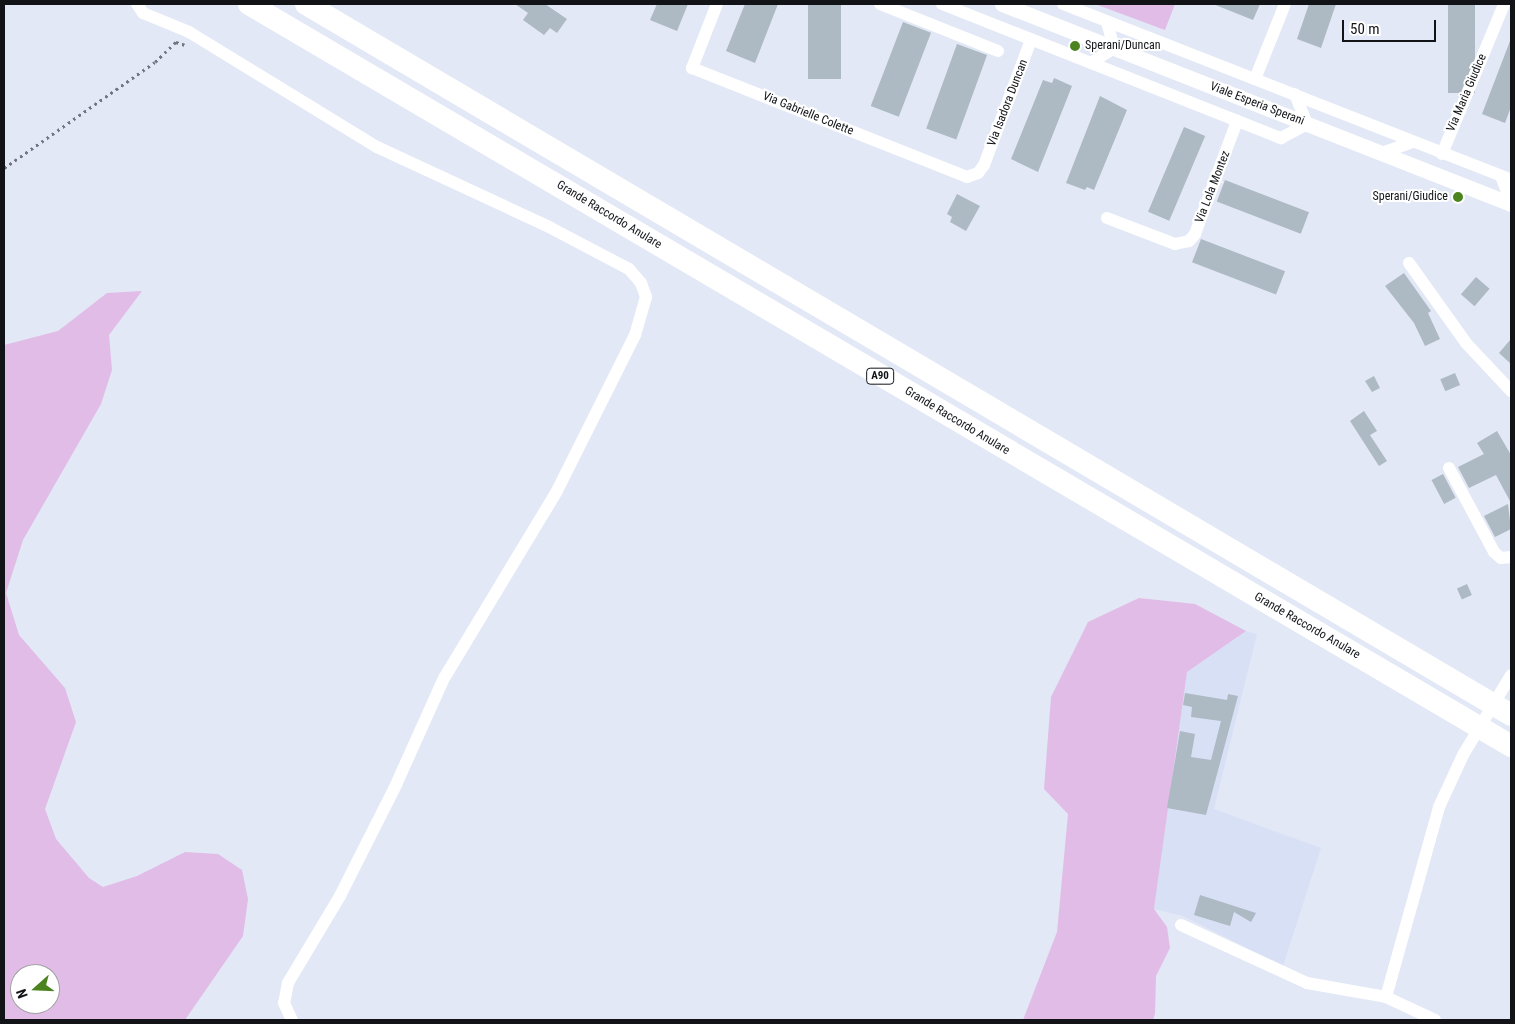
<!DOCTYPE html>
<html>
<head>
<meta charset="utf-8">
<style>
  body { margin:0 }
  #map { position:relative; width:1515px; height:1024px; overflow:hidden; background:#e2e8f5; font-family:"Roboto Condensed",sans-serif }
  div>[style] { position:absolute }
  .built>* { inset:0; background:#d8e0f5 }
  .green>* { inset:0; background:#e1bce7 }
  .building>* { inset:0; background:#adb9c3; transform-origin:0 0 }
  .path>* { height:2.5px; margin-top:-1.25px; transform-origin:0; background:repeating-linear-gradient(90deg,#72767e 0 2.5px,transparent 0 6.5px) }
  .minor>* { height:12px; margin:-6px; padding:0 6px; transform-origin:6px; border-radius:6px; background:#fff }
  .tertiary>* { height:15px; margin:-7.5px; padding:0 7.5px; transform-origin:7.5px; border-radius:7.5px; background:#fff }
  .motorway>* { height:22px; margin:-11px; padding:0 11px; transform-origin:11px; border-radius:11px; background:#fff }
  .dots>* { width:14px; height:14px; translate:-50% -50%; box-sizing:border-box; border:2px solid #fff; border-radius:50% }
  span { translate:-50% -50%; white-space:nowrap; text-align:center; line-height:1.15; -webkit-text-stroke:4px #fff; paint-order:stroke }
  .shield-label span { padding:1px 4px; background:#fff; border:1px solid; border-radius:4px; -webkit-text-stroke-width:0 }
  .shield-label { font-size:11px; color:#111317; font-weight:700 }
  .poi-label { font-size:12px; color:#111317 }
  .left { translate:0 -50%; text-align:left }
  .right { translate:-100% -50%; text-align:right }
  .street-label { font-size:12px; color:#111317 }
  .frame { position:absolute; inset:0; border:5px solid #111317; pointer-events:none }
  .north { position:absolute; left:10px; top:964px; width:50px; height:50px; box-sizing:border-box; background:#fff; border:1px solid #a0a1a2; border-radius:50%; rotate:250deg; font-size:14px; font-weight:700; line-height:20px; text-align:center; color:#111317 }
  .north::after { content:''; display:block; margin:auto; width:18px; height:22px; background:#4b841f; clip-path:polygon(50% 0,100% 100%,50% 72%,0 100%) }
  .scale { position:absolute; left:1342px; top:20px; width:94px; height:22px; box-sizing:border-box; border:2px solid #111317; border-top:0; padding-left:6px; font-size:15px; line-height:18px; white-space:nowrap; color:#111317; -webkit-text-stroke:4px #fff; paint-order:stroke }
</style>
</head>
<body>
<div id="map">
  <div class="built">
    <div style="clip-path:polygon(1246px 631px,1257px 634px,1214px 809px,1321px 848px,1283px 966px,1183px 916px,1154px 909px,1187px 672px)"></div>
  </div>
  <div class="green">
    <div style="clip-path:polygon(1095px 4px,1175px 4px,1165px 30px)"></div>
    <div style="clip-path:polygon(evenodd,142px 291px,109px 335px,112px 370px,101px 404px,23px 540px,6px 593px,19px 635px,65px 688px,76px 722px,45px 809px,56px 839px,89px 878px,103px 887px,137px 876px,185px 852px,218px 854px,242px 870px,248px 899px,243px 936px,185px 1020px,4px 1020px,4px 345px,58px 331px,107px 293px,142px 291px,20px 974px,50px 974px,50px 1004px,20px 1004px,20px 974px)"></div>
    <div style="clip-path:polygon(1139px 598px,1195px 604px,1246px 631px,1187px 672px,1154px 909px,1167px 927px,1170px 948px,1156px 976px,1155px 1014px,1153px 1020px,1023px 1020px,1057px 932px,1068px 814px,1044px 789px,1051px 697px,1088px 622px)"></div>
  </div>
  <div class="building">
    <div style="clip-path:polygon(515px 4px,545px 4px,567px 19px,557px 33px,550px 28px,544px 35px,523px 20px,528px 13px)"></div>
    <div style="clip-path:polygon(657px 4px,688px 4px,677px 31px,650px 20px)"></div>
    <div style="clip-path:polygon(745px 4px,778px 4px,755px 63px,726px 51px)"></div>
    <div style="left:808px;top:4px;width:33px;height:75px"></div>
    <div style="clip-path:polygon(1213px 4px,1260px 4px,1253px 20px)"></div>
    <div style="clip-path:polygon(1309px 4px,1336px 4px,1321px 48px,1297px 39px)"></div>
    <div style="left:1448px;top:4px;width:27px;height:89px"></div>
    <div style="left:903px;top:22px;width:30px;height:90px;rotate:21deg"></div>
    <div style="clip-path:polygon(1510px 41px,1511px 107px,1505px 123px,1482px 114px)"></div>
    <div style="left:957px;top:44px;width:32px;height:90px;rotate:20deg"></div>
    <div style="clip-path:polygon(1054px 78px,1072px 86px,1038px 172px,1011px 159px,1043px 80px,1052px 83px)"></div>
    <div style="clip-path:polygon(1100px 96px,1127px 110px,1094px 190px,1087px 187px,1085px 190px,1066px 183px)"></div>
    <div style="left:1184px;top:127px;width:23px;height:92px;rotate:23deg"></div>
    <div style="left:1225px;top:180px;width:90px;height:23px;rotate:21deg"></div>
    <div style="clip-path:polygon(957px 194px,980px 206px,966px 231px,950px 222px,952px 217px,947px 214px)"></div>
    <div style="left:1201px;top:239px;width:90px;height:25px;rotate:21deg"></div>
    <div style="clip-path:polygon(1404px 273px,1431px 311px,1428px 313px,1440px 339px,1425px 346px,1414px 323px,1385px 286px)"></div>
    <div style="left:1476px;top:277px;width:18px;height:23px;rotate:41deg"></div>
    <div style="clip-path:polygon(1511px 339px,1511px 364px,1499px 353px)"></div>
    <div style="left:1455px;top:373px;width:13px;height:16px;rotate:67deg"></div>
    <div style="clip-path:polygon(1374px 376px,1380px 388px,1372px 392px,1365px 381px)"></div>
    <div style="clip-path:polygon(1364px 411px,1377px 431px,1370px 435px,1387px 461px,1379px 466px,1350px 421px)"></div>
    <div style="clip-path:polygon(1497px 431px,1511px 455px,1511px 503px,1496px 475px,1469px 488px,1458px 467px,1484px 454px,1477px 443px)"></div>
    <div style="left:1443px;top:474px;width:27px;height:13px;rotate:62deg"></div>
    <div style="clip-path:polygon(1508px 504px,1511px 529px,1495px 537px,1484px 516px)"></div>
    <div style="left:1467px;top:584px;width:12px;height:11px;rotate:66deg"></div>
    <div style="clip-path:polygon(1185px 693px,1227px 700px,1228px 694px,1238px 696px,1206px 815px,1167px 808px,1180px 731px,1195px 734px,1191px 757px,1211px 760px,1221px 721px,1191px 717px,1192px 707px,1183px 705px)"></div>
    <div style="clip-path:polygon(1200px 895px,1256px 913px,1251px 922px,1234px 912px,1230px 926px,1194px 915px)"></div>
  </div>
  <div class="path">
    <div style="left:4px;top:168px;width:184px;rotate:-35.1deg"></div>
    <div style="left:155px;top:62px;width:29px;rotate:-44deg"></div>
    <div style="left:176px;top:42px;width:9px;rotate:18deg"></div>
  </div>
  <div class="minor">
    <div style="left:137px;top:4px;width:11px;rotate:56deg"></div>
    <div style="left:143px;top:13px;width:50px;rotate:22.4deg"></div>
    <div style="left:189px;top:32px;width:220px;rotate:31.5deg"></div>
    <div style="left:377px;top:147px;width:190px;rotate:24.9deg"></div>
    <div style="left:549px;top:227px;width:90px;rotate:27.7deg"></div>
    <div style="left:629px;top:269px;width:18px;rotate:49deg"></div>
    <div style="left:641px;top:283px;width:15px;rotate:70deg"></div>
    <div style="left:646px;top:297px;width:40px;rotate:106deg"></div>
    <div style="left:635px;top:335px;width:174px;rotate:116.6deg"></div>
    <div style="left:557px;top:491px;width:218px;rotate:121.1deg"></div>
    <div style="left:444px;top:678px;width:117px;rotate:114.2deg"></div>
    <div style="left:396px;top:785px;width:124px;rotate:116.8deg"></div>
    <div style="left:340px;top:896px;width:101px;rotate:120.9deg"></div>
    <div style="left:288px;top:983px;width:20px;rotate:101deg"></div>
    <div style="left:284px;top:1003px;width:19px;rotate:65deg"></div>
    <div style="left:717px;top:4px;width:69px;rotate:111.3deg"></div>
    <div style="left:692px;top:68px;width:296px;rotate:21.6deg"></div>
    <div style="left:967px;top:177px;width:12px;rotate:-20deg"></div>
    <div style="left:978px;top:173px;width:10px;rotate:-53deg"></div>
    <div style="left:984px;top:165px;width:134px;rotate:-69.4deg"></div>
    <div style="left:880px;top:4px;width:127px;rotate:21.7deg"></div>
    <div style="left:942px;top:4px;width:365px;rotate:21.6deg"></div>
    <div style="left:1281px;top:138px;width:30px;rotate:-28deg"></div>
    <div style="left:1307px;top:124px;width:32px;rotate:-112deg"></div>
    <div style="left:1063px;top:4px;width:481px;rotate:21.4deg"></div>
    <div style="left:1091px;top:63px;width:27px;rotate:-33deg"></div>
    <div style="left:1114px;top:48px;width:27px;rotate:-105deg"></div>
    <div style="left:1255px;top:79px;width:81px;rotate:-68.2deg"></div>
    <div style="left:1382px;top:153px;width:32px;rotate:-20deg"></div>
    <div style="left:1442px;top:154px;width:162px;rotate:-67.5deg"></div>
    <div style="left:1501px;top:176px;width:28px;rotate:69deg"></div>
    <div style="left:1107px;top:218px;width:73px;rotate:20.9deg"></div>
    <div style="left:1175px;top:244px;width:14px;rotate:-12deg"></div>
    <div style="left:1189px;top:241px;width:9px;rotate:-49deg"></div>
    <div style="left:1195px;top:234px;width:121px;rotate:-69.6deg"></div>
    <div style="left:1409px;top:263px;width:98px;rotate:54.5deg"></div>
    <div style="left:1466px;top:343px;width:66px;rotate:46.8deg"></div>
    <div style="left:1449px;top:468px;width:95px;rotate:61.8deg"></div>
    <div style="left:1494px;top:552px;width:9px;rotate:41deg"></div>
    <div style="left:1501px;top:558px;width:10px;rotate:-6deg"></div>
    <div style="left:1181px;top:925px;width:139px;rotate:24.7deg"></div>
    <div style="left:1307px;top:983px;width:80px;rotate:10deg"></div>
    <div style="left:1435px;top:1020px;width:54px;rotate:-154.9deg"></div>
    <div style="left:1386px;top:997px;width:197px;rotate:-74.4deg"></div>
    <div style="left:1439px;top:807px;width:57px;rotate:-65.2deg"></div>
    <div style="left:1463px;top:755px;width:93px;rotate:-59deg"></div>
  </div>
  <div class="tertiary">
    <div style="left:1002px;top:4px;width:547px;rotate:21.45deg"></div>
  </div>
  <div class="motorway">
    <div style="left:249px;top:4px;width:1464px;rotate:30.45deg"></div>
    <div style="left:306px;top:4px;width:1399px;rotate:30.54deg"></div>
  </div>
  <div class="dots">
    <div style="left:1075px;top:46px;background:#4b841f"></div>
    <div style="left:1458px;top:197px;background:#4b841f"></div>
  </div>
  <div class="shield-label">
    <span style="left:880px;top:376px">A90</span>
  </div>
  <div class="poi-label">
    <span class="left" style="left:1085px;top:46px">Sperani/Duncan</span>
    <span class="right" style="left:1448px;top:197px">Sperani/Giudice</span>
  </div>
  <div class="street-label">
    <span style="left:1467px;top:93px;rotate:-67deg">Via Maria Giudice</span>
    <span style="left:1008px;top:103px;rotate:-69deg">Via Isadora Duncan</span>
    <span style="left:1257px;top:104px;rotate:21deg">Viale Esperia Sperani</span>
    <span style="left:808px;top:114px;rotate:22deg">Via Gabrielle Colette</span>
    <span style="left:1213px;top:187px;rotate:-69deg">Via Lola Montez</span>
    <span style="left:609px;top:215px;rotate:31deg">Grande Raccordo Anulare</span>
    <span style="left:957px;top:421px;rotate:31deg">Grande Raccordo Anulare</span>
    <span style="left:1307px;top:626px;rotate:30deg">Grande Raccordo Anulare</span>
  </div>
  <div class="frame"></div>
  <div class="north">N</div>
  <div class="scale">50 m</div>
</div>
</body>
</html>
